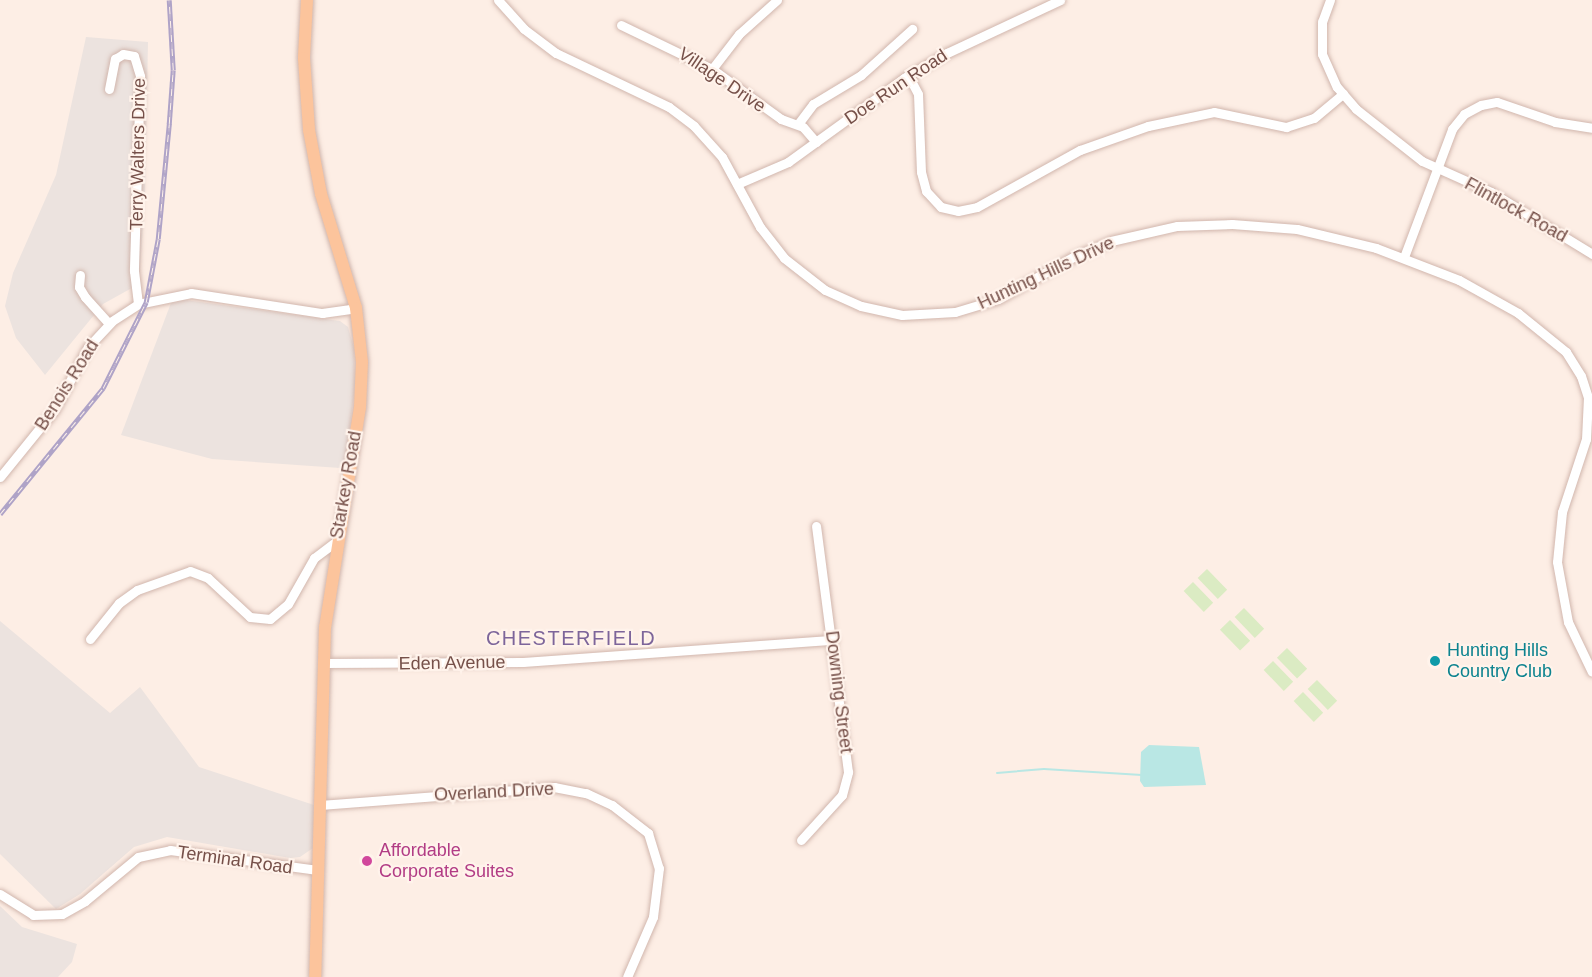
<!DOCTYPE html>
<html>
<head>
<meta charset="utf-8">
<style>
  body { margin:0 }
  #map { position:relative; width:1592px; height:977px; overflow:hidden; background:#fdeee5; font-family:Arial,sans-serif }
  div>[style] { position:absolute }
  .industrial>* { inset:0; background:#ece3df }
  .green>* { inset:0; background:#dbebc3; transform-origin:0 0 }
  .water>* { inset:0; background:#b9e7e4 }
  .stream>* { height:2px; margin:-1px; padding:0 1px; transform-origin:1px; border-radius:1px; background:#b9e7e4 }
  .roads { filter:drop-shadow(0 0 2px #d1b6ad) drop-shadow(0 0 2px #d1b6ad) }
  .minor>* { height:9px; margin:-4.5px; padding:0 4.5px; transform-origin:4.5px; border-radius:4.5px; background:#fff }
  .major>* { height:12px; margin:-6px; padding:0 6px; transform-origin:6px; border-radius:6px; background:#fcc49c }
  .rail>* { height:4.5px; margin-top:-2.25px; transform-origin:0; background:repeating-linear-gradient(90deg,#fff3eb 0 7px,#afa3c7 0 14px); box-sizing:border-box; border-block:2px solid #afa3c7 }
  .dots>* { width:16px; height:16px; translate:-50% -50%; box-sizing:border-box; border:3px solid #fff3eb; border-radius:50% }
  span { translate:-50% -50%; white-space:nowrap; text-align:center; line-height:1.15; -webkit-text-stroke:4.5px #fff3eb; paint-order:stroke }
  .street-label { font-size:18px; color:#765049 }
  .culture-label { font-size:18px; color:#0d838f }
  .left { translate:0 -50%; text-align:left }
  .hotel-label { font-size:18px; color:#b23c85 }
  .neighbourhood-label { font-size:20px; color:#7d659a; letter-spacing:1.5px }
</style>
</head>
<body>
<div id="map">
  <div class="industrial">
    <div style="clip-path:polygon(86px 37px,148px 42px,145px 196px,139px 284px,103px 304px,45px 375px,16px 338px,5px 306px,13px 273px,56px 175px)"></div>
    <div style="clip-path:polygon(185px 300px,340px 321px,348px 327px,354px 348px,355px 386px,346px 457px,340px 468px,212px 459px,121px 435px,171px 303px)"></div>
    <div style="clip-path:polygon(0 621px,110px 713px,140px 687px,199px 767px,314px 805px,313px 848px,300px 857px,290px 858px,167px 837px,134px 847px,80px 894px,56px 909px,0 854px)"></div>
    <div style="clip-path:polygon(0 906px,22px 927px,77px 944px,72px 962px,58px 977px,0 977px)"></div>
  </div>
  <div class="green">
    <div style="left:1207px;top:569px;width:29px;height:13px;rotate:46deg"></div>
    <div style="left:1193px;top:582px;width:29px;height:13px;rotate:46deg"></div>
    <div style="left:1244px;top:608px;width:29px;height:13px;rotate:46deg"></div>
    <div style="left:1230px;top:620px;width:29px;height:14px;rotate:46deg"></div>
    <div style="left:1287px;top:648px;width:29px;height:14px;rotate:46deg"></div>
    <div style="left:1273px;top:661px;width:29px;height:13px;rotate:46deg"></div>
    <div style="left:1317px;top:680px;width:29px;height:13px;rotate:46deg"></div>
    <div style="left:1303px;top:692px;width:29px;height:13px;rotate:46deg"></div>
  </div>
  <div class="water">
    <div style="clip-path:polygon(1149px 745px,1199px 747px,1206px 785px,1144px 787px,1140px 781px,1141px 752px)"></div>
  </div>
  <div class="stream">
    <div style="left:997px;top:773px;width:47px;rotate:-4.9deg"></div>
    <div style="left:1044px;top:769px;width:98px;rotate:3.5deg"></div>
  </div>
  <div class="roads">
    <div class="minor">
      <div style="left:498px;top:0;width:39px;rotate:48deg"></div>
      <div style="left:524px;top:29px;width:40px;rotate:37deg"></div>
      <div style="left:556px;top:53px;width:125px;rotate:25.5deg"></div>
      <div style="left:669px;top:107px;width:31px;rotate:37deg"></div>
      <div style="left:694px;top:126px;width:42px;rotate:47.9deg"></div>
      <div style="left:722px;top:157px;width:80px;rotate:61.5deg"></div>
      <div style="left:760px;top:227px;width:39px;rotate:52deg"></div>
      <div style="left:784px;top:258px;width:52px;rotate:38deg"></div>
      <div style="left:825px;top:290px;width:39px;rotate:24deg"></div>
      <div style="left:861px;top:306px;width:42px;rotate:12.4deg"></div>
      <div style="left:902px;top:315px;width:53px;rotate:-3.2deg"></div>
      <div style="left:955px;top:312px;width:45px;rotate:-16.8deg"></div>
      <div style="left:998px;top:299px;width:86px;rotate:-29.2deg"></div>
      <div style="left:1073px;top:257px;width:41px;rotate:-22.8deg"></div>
      <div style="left:1111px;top:241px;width:68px;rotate:-12.8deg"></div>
      <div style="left:1177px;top:226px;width:55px;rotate:-2.1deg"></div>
      <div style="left:1232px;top:224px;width:65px;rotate:4.4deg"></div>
      <div style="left:1297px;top:229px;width:81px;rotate:13.5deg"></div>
      <div style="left:1376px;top:248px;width:89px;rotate:21.1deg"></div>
      <div style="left:1459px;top:280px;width:68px;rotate:29.2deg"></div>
      <div style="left:1518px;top:313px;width:62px;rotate:39.1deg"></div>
      <div style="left:1566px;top:352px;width:28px;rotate:58deg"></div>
      <div style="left:1581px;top:376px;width:22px;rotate:72deg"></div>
      <div style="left:1588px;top:397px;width:42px;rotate:92.7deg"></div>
      <div style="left:1586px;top:439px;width:77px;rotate:108.2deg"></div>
      <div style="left:1562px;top:512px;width:50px;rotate:95.7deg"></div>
      <div style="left:1557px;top:562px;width:61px;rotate:79.6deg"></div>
      <div style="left:1568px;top:622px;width:55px;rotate:64.4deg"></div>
      <div style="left:1330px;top:0;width:23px;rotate:110deg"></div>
      <div style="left:1322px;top:22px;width:32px;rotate:90deg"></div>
      <div style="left:1322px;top:54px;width:36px;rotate:66deg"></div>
      <div style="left:1337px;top:87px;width:29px;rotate:49deg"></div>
      <div style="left:1356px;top:109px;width:84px;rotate:38.2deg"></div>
      <div style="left:1422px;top:161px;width:76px;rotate:24.2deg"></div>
      <div style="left:1491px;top:192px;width:119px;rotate:31.5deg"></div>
      <div style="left:621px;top:25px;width:101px;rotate:25.8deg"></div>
      <div style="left:712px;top:69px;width:85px;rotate:35.9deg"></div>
      <div style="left:781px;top:119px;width:23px;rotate:20deg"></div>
      <div style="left:803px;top:127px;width:20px;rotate:49deg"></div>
      <div style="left:712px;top:69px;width:44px;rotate:-52.4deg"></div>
      <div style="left:739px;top:34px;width:51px;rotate:-41.8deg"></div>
      <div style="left:908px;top:75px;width:21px;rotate:62deg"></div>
      <div style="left:918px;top:94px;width:78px;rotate:87.8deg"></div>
      <div style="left:921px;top:172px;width:20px;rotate:75deg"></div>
      <div style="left:926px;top:191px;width:22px;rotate:47deg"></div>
      <div style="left:941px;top:207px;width:17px;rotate:13deg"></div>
      <div style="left:958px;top:211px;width:19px;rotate:-12deg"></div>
      <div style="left:977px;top:207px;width:118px;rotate:-29deg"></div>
      <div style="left:1080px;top:150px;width:72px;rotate:-19.4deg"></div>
      <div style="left:1148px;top:126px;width:67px;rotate:-12deg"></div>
      <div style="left:1214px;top:112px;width:74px;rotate:11.8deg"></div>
      <div style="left:1286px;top:127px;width:29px;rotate:-18deg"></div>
      <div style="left:1314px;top:118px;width:38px;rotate:-40deg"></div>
      <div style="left:109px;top:89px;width:31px;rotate:-79deg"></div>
      <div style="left:115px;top:59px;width:9px;rotate:-32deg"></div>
      <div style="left:123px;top:54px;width:11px;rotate:10deg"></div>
      <div style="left:134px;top:56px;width:21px;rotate:73deg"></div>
      <div style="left:140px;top:76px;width:195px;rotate:91.8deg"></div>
      <div style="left:134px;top:271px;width:33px;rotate:83deg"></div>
      <div style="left:798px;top:124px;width:25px;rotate:-53deg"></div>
      <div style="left:813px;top:104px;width:56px;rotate:-31.1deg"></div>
      <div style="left:861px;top:75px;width:69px;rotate:-42deg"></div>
      <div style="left:737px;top:184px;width:56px;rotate:-23.3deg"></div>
      <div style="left:788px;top:162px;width:143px;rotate:-35.9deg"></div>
      <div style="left:904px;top:78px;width:50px;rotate:-30.2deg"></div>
      <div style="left:947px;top:53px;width:125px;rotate:-25.1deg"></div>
      <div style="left:1404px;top:257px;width:137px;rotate:-69.4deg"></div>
      <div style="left:1452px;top:129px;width:19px;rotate:-51deg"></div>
      <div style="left:1464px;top:114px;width:19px;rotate:-28deg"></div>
      <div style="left:1481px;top:105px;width:16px;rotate:-11deg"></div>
      <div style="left:1497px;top:102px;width:61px;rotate:19deg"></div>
      <div style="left:1555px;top:122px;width:37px;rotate:9deg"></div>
      <div style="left:80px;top:275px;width:12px;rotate:95deg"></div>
      <div style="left:79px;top:287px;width:12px;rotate:59deg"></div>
      <div style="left:85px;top:297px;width:36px;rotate:48deg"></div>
      <div style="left:0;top:477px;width:87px;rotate:-51deg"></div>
      <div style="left:55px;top:409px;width:70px;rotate:-62deg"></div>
      <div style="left:88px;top:347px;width:35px;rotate:-47deg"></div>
      <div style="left:112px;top:321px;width:31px;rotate:-33deg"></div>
      <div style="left:138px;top:304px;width:54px;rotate:-11.7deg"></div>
      <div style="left:191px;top:293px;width:133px;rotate:8.7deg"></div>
      <div style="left:322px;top:313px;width:34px;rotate:-8deg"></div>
      <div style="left:90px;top:639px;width:46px;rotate:-51.1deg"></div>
      <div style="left:119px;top:603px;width:22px;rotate:-36deg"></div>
      <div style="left:137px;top:590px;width:56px;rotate:-19.7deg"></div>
      <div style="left:190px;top:571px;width:19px;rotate:21deg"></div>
      <div style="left:208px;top:578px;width:57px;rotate:42.9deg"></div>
      <div style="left:250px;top:617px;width:20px;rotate:6deg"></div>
      <div style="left:270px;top:619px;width:23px;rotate:-40deg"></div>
      <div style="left:288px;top:604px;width:53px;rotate:-60.5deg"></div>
      <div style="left:314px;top:558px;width:26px;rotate:-37deg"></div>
      <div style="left:323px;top:663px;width:200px;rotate:-0.3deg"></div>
      <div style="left:523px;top:662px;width:311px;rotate:-4.1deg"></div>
      <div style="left:320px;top:805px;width:235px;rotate:-4.4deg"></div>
      <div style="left:554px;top:787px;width:33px;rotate:11deg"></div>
      <div style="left:586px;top:793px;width:29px;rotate:25deg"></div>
      <div style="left:612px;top:805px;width:46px;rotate:37.9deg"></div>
      <div style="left:648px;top:833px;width:37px;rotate:73deg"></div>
      <div style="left:659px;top:868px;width:49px;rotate:97deg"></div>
      <div style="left:653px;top:917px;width:65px;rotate:113.4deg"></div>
      <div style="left:801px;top:840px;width:61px;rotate:-47.7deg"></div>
      <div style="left:842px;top:795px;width:24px;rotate:-75deg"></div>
      <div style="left:848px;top:772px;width:248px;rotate:-97.4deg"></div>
      <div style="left:0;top:894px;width:39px;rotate:32deg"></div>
      <div style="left:33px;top:915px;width:29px;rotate:-2deg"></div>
      <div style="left:62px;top:914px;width:26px;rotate:-29deg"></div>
      <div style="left:85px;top:901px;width:69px;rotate:-39.7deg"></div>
      <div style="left:138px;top:857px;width:33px;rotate:-12deg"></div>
      <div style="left:170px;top:850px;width:149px;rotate:7.7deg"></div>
    </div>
    <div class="major">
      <div style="left:307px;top:0;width:58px;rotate:93deg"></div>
      <div style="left:304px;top:58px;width:72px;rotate:86deg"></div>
      <div style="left:309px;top:130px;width:65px;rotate:79.4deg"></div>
      <div style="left:321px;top:194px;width:119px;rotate:72.9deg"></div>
      <div style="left:356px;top:308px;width:54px;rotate:83.7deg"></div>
      <div style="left:362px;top:362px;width:45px;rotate:92.5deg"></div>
      <div style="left:360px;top:407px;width:223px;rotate:99deg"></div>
      <div style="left:325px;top:627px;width:350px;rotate:91.6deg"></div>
    </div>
  </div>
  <div class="rail">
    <div style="left:0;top:514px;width:163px;rotate:-50.7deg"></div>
    <div style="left:103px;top:388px;width:96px;rotate:-63.4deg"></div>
    <div style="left:146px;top:302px;width:64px;rotate:-79.2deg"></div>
    <div style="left:158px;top:239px;width:116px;rotate:-84.5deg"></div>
    <div style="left:169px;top:124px;width:54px;rotate:-85.8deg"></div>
    <div style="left:173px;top:70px;width:70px;rotate:-93.3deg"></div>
  </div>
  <div class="dots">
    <div style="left:1435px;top:661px;background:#0f9aa8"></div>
    <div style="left:367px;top:861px;background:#d1479c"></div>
  </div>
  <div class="street-label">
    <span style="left:722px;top:80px;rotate:34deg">Village Drive</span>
    <span style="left:896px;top:87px;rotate:-34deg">Doe Run Road</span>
    <span style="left:138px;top:154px;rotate:-89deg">Terry Walters Drive</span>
    <span style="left:1516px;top:210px;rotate:29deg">Flintlock Road</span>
    <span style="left:1046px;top:273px;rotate:-25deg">Hunting Hills Drive</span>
    <span style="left:67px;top:385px;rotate:-58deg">Benois Road</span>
    <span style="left:346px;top:485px;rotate:-80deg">Starkey Road</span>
    <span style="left:452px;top:663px;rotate:-1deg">Eden Avenue</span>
    <span style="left:839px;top:692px;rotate:83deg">Downing Street</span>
    <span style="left:494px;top:792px;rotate:-3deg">Overland Drive</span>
    <span style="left:235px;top:860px;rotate:8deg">Terminal Road</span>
  </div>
  <div class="culture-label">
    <span class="left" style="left:1447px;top:661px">Hunting Hills<br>Country Club</span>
  </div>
  <div class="hotel-label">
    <span class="left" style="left:379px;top:861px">Affordable<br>Corporate Suites</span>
  </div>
  <div class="neighbourhood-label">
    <span style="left:571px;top:638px">CHESTERFIELD</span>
  </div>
</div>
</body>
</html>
